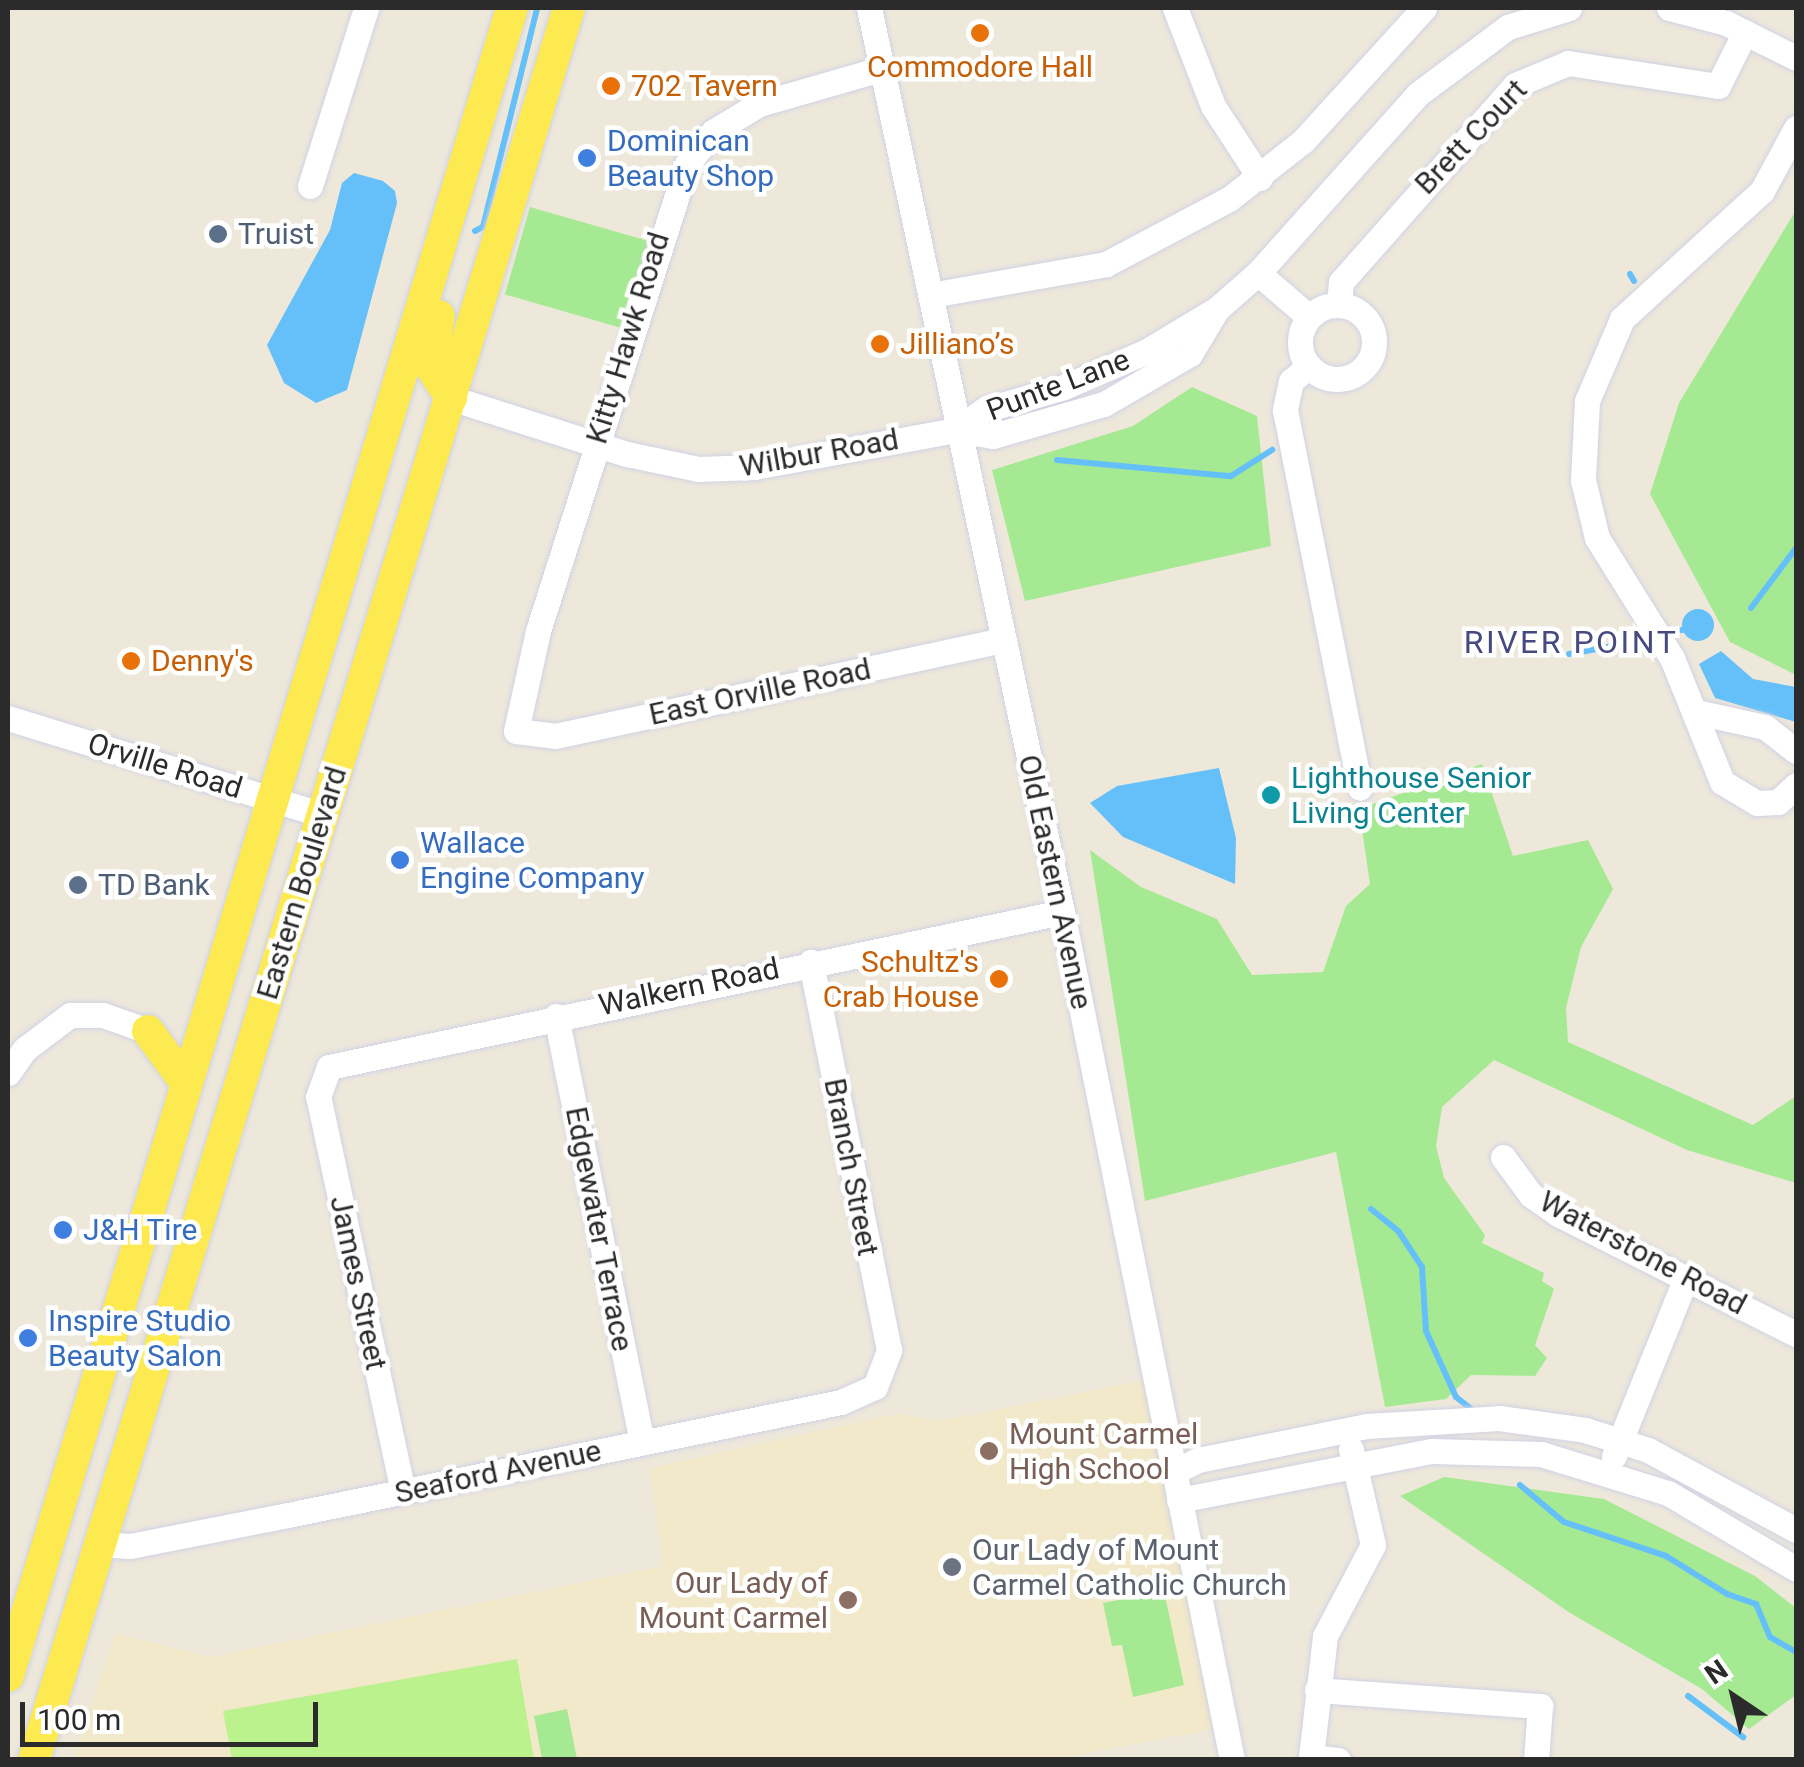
<!DOCTYPE html>
<html>
<head>
<meta charset="utf-8">
<style>
  body { margin:0 }
  #map { position:relative; width:1804px; height:1767px; overflow:hidden; background:#eee8db; font-family:Roboto,sans-serif }
  div>[style] { position:absolute }
  .education>* { inset:0; background:#f1e9c9 }
  .green>* { inset:0; background:#a6e993; transform-origin:0 0 }
  .pitch>* { inset:0; background:#bbf28e }
  .water>* { inset:0; background:#65c0f9 }
  .round { border-radius:50% }
  .stream>* { height:6px; margin:-3px; padding:0 3px; transform-origin:3px; border-radius:3px; background:#65c0f9 }
  .roads { filter:drop-shadow(0 0 2px #d0d2e5) drop-shadow(0 0 2px #d0d2e5) }
  .minor>* { height:25px; margin:-12.5px; padding:0 12.5px; transform-origin:12.5px; border-radius:12.5px; background:#fff }
  .minor>.ring { margin:-12.5px; padding:0; box-sizing:content-box; background:none; border:25px solid #fff; border-radius:50% }
  .major>* { height:32px; margin:-16px; padding:0 16px; transform-origin:16px; border-radius:16px; background:#fdea51 }
  .dots>* { width:28px; height:28px; translate:-50% -50%; box-sizing:border-box; border:5px solid #fff; border-radius:50% }
  span { translate:-50% -50%; white-space:nowrap; text-align:center; line-height:1.15; -webkit-text-stroke:9px #fff; paint-order:stroke }
  .food-label { font-size:30px; color:#c56008 }
  .left { translate:0 -50%; text-align:left }
  .right { translate:-100% -50%; text-align:right }
  .street-label { font-size:30px; color:#2b2b2b }
  .shop-label { font-size:30px; color:#366cbe }
  .service-label { font-size:30px; color:#4e5e75 }
  .culture-label { font-size:30px; color:#0d838f }
  .education-label { font-size:30px; color:#785e54 }
  .worship-label { font-size:30px; color:#5b616d }
  .neighbourhood-label { font-size:32px; color:#474a80; letter-spacing:2.5px }
  .frame { position:absolute; inset:0; border:10px solid #2b2b2b; pointer-events:none }
  .north { position:absolute; left:1684px; top:1647px; width:100px; height:100px; -webkit-text-stroke:8px #fff; paint-order:stroke; rotate:325deg; font-size:28px; font-weight:700; line-height:40px; text-align:center; color:#2b2b2b }
  .north::after { content:''; display:block; margin:auto; width:35px; height:45px; background:#2b2b2b; clip-path:polygon(50% 0,100% 100%,50% 72%,0 100%) }
  .scale { position:absolute; left:20px; top:1702px; width:298px; height:45px; box-sizing:border-box; border:5px solid #2b2b2b; border-top:0; padding-left:12px; font-size:30px; line-height:35px; white-space:nowrap; color:#2b2b2b; -webkit-text-stroke:8px #fff; paint-order:stroke }
</style>
</head>
<body>
<div id="map">
  <div class="education">
    <div style="clip-path:polygon(1155px 1378px,1225px 1727px,1050px 1760px,74px 1760px,115px 1633px,210px 1657px,663px 1566px,650px 1468px,897px 1414px,941px 1421px)"></div>
  </div>
  <div class="green">
    <div style="left:530px;top:207px;width:124px;height:91px;rotate:16deg"></div>
    <div style="clip-path:polygon(1796px 210px,1796px 675px,1730px 642px,1650px 494px,1679px 403px)"></div>
    <div style="clip-path:polygon(1192px 387px,1257px 416px,1271px 546px,1025px 601px,992px 470px,1133px 426px)"></div>
    <div style="clip-path:polygon(1482px 764px,1513px 856px,1588px 840px,1613px 889px,1581px 947px,1566px 1008px,1568px 1042px,1753px 1125px,1796px 1096px,1796px 1183px,1687px 1150px,1494px 1060px,1442px 1107px,1436px 1146px,1444px 1178px,1485px 1235px,1482px 1243px,1544px 1273px,1542px 1281px,1554px 1289px,1535px 1345px,1547px 1358px,1535px 1376px,1471px 1375px,1446px 1399px,1385px 1407px,1336px 1152px,1145px 1201px,1090px 850px,1141px 887px,1217px 919px,1252px 975px,1323px 972px,1346px 906px,1370px 884px,1359px 809px)"></div>
    <div style="clip-path:polygon(1444px 1477px,1604px 1499px,1755px 1576px,1796px 1608px,1796px 1695px,1749px 1729px,1702px 1689px,1570px 1613px,1400px 1496px)"></div>
    <div style="clip-path:polygon(1164px 1591px,1184px 1685px,1133px 1697px,1122px 1645px,1112px 1646px,1103px 1603px)"></div>
    <div style="clip-path:polygon(567px 1709px,577px 1759px,542px 1759px,534px 1716px)"></div>
  </div>
  <div class="pitch">
    <div style="clip-path:polygon(517px 1659px,534px 1759px,232px 1759px,223px 1711px)"></div>
  </div>
  <div class="water">
    <div style="clip-path:polygon(354px 173px,383px 181px,395px 191px,397px 203px,347px 390px,316px 403px,284px 383px,267px 345px,330px 230px,342px 183px)"></div>
    <div class="round" style="left:1682px;top:609px;width:32px;height:32px"></div>
    <div style="clip-path:polygon(1721px 651px,1753px 679px,1796px 687px,1796px 722px,1715px 698px,1699px 664px)"></div>
    <div style="clip-path:polygon(1219px 768px,1236px 838px,1235px 884px,1123px 837px,1090px 803px,1117px 786px)"></div>
  </div>
  <div class="stream">
    <div style="left:475px;top:231px;width:9px;rotate:-27deg"></div>
    <div style="left:483px;top:227px;width:226px;rotate:-76.1deg"></div>
    <div style="left:1630px;top:274px;width:8px;rotate:60deg"></div>
    <div style="left:1057px;top:460px;width:175px;rotate:5.3deg"></div>
    <div style="left:1231px;top:476px;width:49px;rotate:-32.4deg"></div>
    <div style="left:1751px;top:608px;width:75px;rotate:-53.1deg"></div>
    <div style="left:1681px;top:630px;width:1px"></div>
    <div style="left:1569px;top:654px;width:62px;rotate:-10.2deg"></div>
    <div style="left:1371px;top:1209px;width:36px;rotate:39deg"></div>
    <div style="left:1399px;top:1232px;width:42px;rotate:56.7deg"></div>
    <div style="left:1422px;top:1267px;width:64px;rotate:86.4deg"></div>
    <div style="left:1426px;top:1331px;width:72px;rotate:65.6deg"></div>
    <div style="left:1456px;top:1397px;width:18px;rotate:38deg"></div>
    <div style="left:1520px;top:1485px;width:57px;rotate:40.1deg"></div>
    <div style="left:1564px;top:1522px;width:108px;rotate:18.4deg"></div>
    <div style="left:1666px;top:1556px;width:72px;rotate:31.9deg"></div>
    <div style="left:1727px;top:1594px;width:31px;rotate:19deg"></div>
    <div style="left:1756px;top:1604px;width:36px;rotate:67deg"></div>
    <div style="left:1770px;top:1637px;width:30px;rotate:30deg"></div>
    <div style="left:1688px;top:1696px;width:69px;rotate:36.7deg"></div>
  </div>
  <div class="roads">
    <div class="minor">
      <div style="left:869px;top:8px;width:924px;rotate:77.95deg"></div>
      <div style="left:1062px;top:912px;width:865px;rotate:78.66deg"></div>
      <div style="left:1175px;top:8px;width:105px;rotate:68.8deg"></div>
      <div style="left:1213px;top:106px;width:86px;rotate:56.9deg"></div>
      <div style="left:1669px;top:8px;width:59px;rotate:14.7deg"></div>
      <div style="left:1726px;top:23px;width:78px;rotate:26.6deg"></div>
      <div style="left:884px;top:68px;width:130px;rotate:163.9deg"></div>
      <div style="left:759px;top:104px;width:54px;rotate:148.7deg"></div>
      <div style="left:713px;top:132px;width:41px;rotate:129.1deg"></div>
      <div style="left:687px;top:164px;width:490px;rotate:107.7deg"></div>
      <div style="left:538px;top:631px;width:102px;rotate:102.4deg"></div>
      <div style="left:516px;top:731px;width:39px;rotate:7deg"></div>
      <div style="left:555px;top:736px;width:459px;rotate:-12.1deg"></div>
      <div style="left:1796px;top:128px;width:72px;rotate:118.4deg"></div>
      <div style="left:1762px;top:191px;width:190px;rotate:137.6deg"></div>
      <div style="left:1622px;top:319px;width:89px;rotate:113.1deg"></div>
      <div style="left:1587px;top:401px;width:79px;rotate:92.9deg"></div>
      <div style="left:1583px;top:480px;width:60px;rotate:76.4deg"></div>
      <div style="left:1597px;top:538px;width:142px;rotate:58deg"></div>
      <div style="left:1672px;top:658px;width:134px;rotate:68deg"></div>
      <div style="left:1722px;top:782px;width:41px;rotate:31deg"></div>
      <div style="left:1757px;top:803px;width:21px;rotate:-3deg"></div>
      <div style="left:1778px;top:802px;width:25px;rotate:-43deg"></div>
      <div style="left:310px;top:186px;width:187px;rotate:-72.5deg"></div>
      <div style="left:1258px;top:273px;width:67px;rotate:40.8deg"></div>
      <div style="left:931px;top:295px;width:178px;rotate:-10deg"></div>
      <div style="left:1106px;top:264px;width:139px;rotate:-27.9deg"></div>
      <div style="left:1229px;top:199px;width:94px;rotate:-38.1deg"></div>
      <div style="left:1303px;top:141px;width:180px;rotate:-47.7deg"></div>
      <div style="left:1339px;top:304px;width:22px;rotate:-85deg"></div>
      <div style="left:1341px;top:282px;width:263px;rotate:-48.5deg"></div>
      <div style="left:1515px;top:85px;width:57px;rotate:-22.5deg"></div>
      <div style="left:1568px;top:63px;width:152px;rotate:8.7deg"></div>
      <div style="left:1718px;top:86px;width:60px;rotate:-63.4deg"></div>
      <div class="ring" style="left:1300px;top:305px;width:49px;height:49px"></div>
      <div style="left:1309px;top:366px;width:23px;rotate:140deg"></div>
      <div style="left:1291px;top:381px;width:30px;rotate:102deg"></div>
      <div style="left:1285px;top:410px;width:385px;rotate:78.8deg"></div>
      <div style="left:451px;top:398px;width:185px;rotate:17.7deg"></div>
      <div style="left:627px;top:454px;width:73px;rotate:11.9deg"></div>
      <div style="left:698px;top:469px;width:56px;rotate:-2deg"></div>
      <div style="left:754px;top:467px;width:205px;rotate:-10.4deg"></div>
      <div style="left:956px;top:430px;width:37px;rotate:9deg"></div>
      <div style="left:993px;top:436px;width:116px;rotate:-16.1deg"></div>
      <div style="left:1104px;top:404px;width:99px;rotate:-30.2deg"></div>
      <div style="left:1190px;top:354px;width:52px;rotate:-59deg"></div>
      <div style="left:956px;top:430px;width:34px;rotate:-36deg"></div>
      <div style="left:984px;top:410px;width:83px;rotate:-16deg"></div>
      <div style="left:1064px;top:387px;width:90px;rotate:-23.4deg"></div>
      <div style="left:1147px;top:351px;width:82px;rotate:-31deg"></div>
      <div style="left:1217px;top:309px;width:55px;rotate:-41.3deg"></div>
      <div style="left:1258px;top:273px;width:240px;rotate:-48.2deg"></div>
      <div style="left:1418px;top:94px;width:112px;rotate:-36.7deg"></div>
      <div style="left:1508px;top:27px;width:64px;rotate:-17.3deg"></div>
      <div style="left:1696px;top:712px;width:71px;rotate:12.3deg"></div>
      <div style="left:1765px;top:727px;width:39px;rotate:38deg"></div>
      <div style="left:8px;top:718px;width:330px;rotate:17.1deg"></div>
      <div style="left:556px;top:1016px;width:435px;rotate:78.6deg"></div>
      <div style="left:8px;top:1073px;width:29px;rotate:-55deg"></div>
      <div style="left:25px;top:1049px;width:56px;rotate:-37.1deg"></div>
      <div style="left:70px;top:1015px;width:33px"></div>
      <div style="left:103px;top:1015px;width:48px;rotate:19.6deg"></div>
      <div style="left:1503px;top:1157px;width:47px;rotate:53.6deg"></div>
      <div style="left:1531px;top:1195px;width:33px;rotate:35deg"></div>
      <div style="left:1558px;top:1214px;width:267px;rotate:26.8deg"></div>
      <div style="left:1614px;top:1456px;width:190px;rotate:-68deg"></div>
      <div style="left:1174px;top:1472px;width:27px;rotate:-27deg"></div>
      <div style="left:1198px;top:1460px;width:171px;rotate:-11.4deg"></div>
      <div style="left:1366px;top:1426px;width:133px;rotate:-3.4deg"></div>
      <div style="left:1499px;top:1418px;width:87px;rotate:7.9deg"></div>
      <div style="left:1585px;top:1430px;width:66px;rotate:17.6deg"></div>
      <div style="left:1648px;top:1450px;width:168px;rotate:28.4deg"></div>
      <div style="left:403px;top:1492px;width:404px;rotate:-102.1deg"></div>
      <div style="left:318px;top:1097px;width:32px;rotate:-70deg"></div>
      <div style="left:329px;top:1067px;width:749px;rotate:-11.94deg"></div>
      <div style="left:1179px;top:1500px;width:258px;rotate:-11deg"></div>
      <div style="left:1432px;top:1451px;width:109px;rotate:1.6deg"></div>
      <div style="left:1541px;top:1454px;width:133px;rotate:17.1deg"></div>
      <div style="left:1668px;top:1493px;width:149px;rotate:30.7deg"></div>
      <div style="left:100px;top:1544px;width:30px;rotate:4deg"></div>
      <div style="left:130px;top:1546px;width:161px;rotate:-11.1deg"></div>
      <div style="left:288px;top:1515px;width:564px;rotate:-11.55deg"></div>
      <div style="left:841px;top:1402px;width:37px;rotate:-24deg"></div>
      <div style="left:875px;top:1387px;width:40px;rotate:-69deg"></div>
      <div style="left:889px;top:1350px;width:396px;rotate:-101.4deg"></div>
      <div style="left:1317px;top:1690px;width:224px;rotate:4.1deg"></div>
      <div style="left:1540px;top:1706px;width:54px;rotate:94.2deg"></div>
      <div style="left:1338px;top:1760px;width:27px;rotate:-174deg"></div>
      <div style="left:1311px;top:1757px;width:122px;rotate:-83.4deg"></div>
      <div style="left:1325px;top:1636px;width:103px;rotate:-62.2deg"></div>
      <div style="left:1373px;top:1545px;width:98px;rotate:-103deg"></div>
    </div>
    <div class="major">
      <div style="left:439px;top:316px;width:52px;rotate:98.9deg"></div>
      <div style="left:431px;top:367px;width:37px;rotate:57deg"></div>
      <div style="left:148px;top:1031px;width:63px;rotate:54deg"></div>
      <div style="left:8px;top:1676px;width:1742px;rotate:-73.19deg"></div>
      <div style="left:34px;top:1760px;width:1832px;rotate:-73.02deg"></div>
    </div>
  </div>
  <div class="dots">
    <div style="left:980px;top:33px;background:#e8710a"></div>
    <div style="left:611px;top:86px;background:#e8710a"></div>
    <div style="left:587px;top:158px;background:#3f7fe0"></div>
    <div style="left:218px;top:234px;background:#5c6f8a"></div>
    <div style="left:880px;top:344px;background:#e8710a"></div>
    <div style="left:131px;top:661px;background:#e8710a"></div>
    <div style="left:1271px;top:795px;background:#0f9aa8"></div>
    <div style="left:400px;top:860px;background:#3f7fe0"></div>
    <div style="left:78px;top:885px;background:#5c6f8a"></div>
    <div style="left:999px;top:979px;background:#e8710a"></div>
    <div style="left:63px;top:1230px;background:#3f7fe0"></div>
    <div style="left:28px;top:1338px;background:#3f7fe0"></div>
    <div style="left:989px;top:1451px;background:#8d6e63"></div>
    <div style="left:952px;top:1567px;background:#6b7280"></div>
    <div style="left:848px;top:1600px;background:#8d6e63"></div>
  </div>
  <div class="food-label">
    <span style="left:980px;top:67px">Commodore Hall</span>
    <span class="left" style="left:631px;top:86px">702 Tavern</span>
    <span class="left" style="left:900px;top:344px">Jilliano’s</span>
    <span class="left" style="left:151px;top:661px">Denny's</span>
    <span class="right" style="left:979px;top:979px">Schultz's<br>Crab House</span>
  </div>
  <div class="street-label">
    <span style="left:1471px;top:137px;rotate:-46deg">Brett Court</span>
    <span style="left:628px;top:338px;rotate:-73deg">Kitty Hawk Road</span>
    <span style="left:1058px;top:385px;rotate:-21deg">Punte Lane</span>
    <span style="left:819px;top:453px;rotate:-10deg">Wilbur Road</span>
    <span style="left:760px;top:692px;rotate:-12deg">East Orville Road</span>
    <span style="left:165px;top:766px;rotate:17deg">Orville Road</span>
    <span style="left:1055px;top:882px;rotate:78deg">Old Eastern Avenue</span>
    <span style="left:302px;top:883px;rotate:-73deg">Eastern Boulevard</span>
    <span style="left:689px;top:987px;rotate:-12deg">Walkern Road</span>
    <span style="left:851px;top:1167px;rotate:79deg">Branch Street</span>
    <span style="left:599px;top:1229px;rotate:79deg">Edgewater Terrace</span>
    <span style="left:1643px;top:1253px;rotate:28deg">Waterstone Road</span>
    <span style="left:358px;top:1283px;rotate:78deg">James Street</span>
    <span style="left:498px;top:1472px;rotate:-12deg">Seaford Avenue</span>
  </div>
  <div class="shop-label">
    <span class="left" style="left:607px;top:158px">Dominican<br>Beauty Shop</span>
    <span class="left" style="left:420px;top:860px">Wallace<br>Engine Company</span>
    <span class="left" style="left:83px;top:1230px">J&amp;H Tire</span>
    <span class="left" style="left:48px;top:1338px">Inspire Studio<br>Beauty Salon</span>
  </div>
  <div class="service-label">
    <span class="left" style="left:238px;top:234px">Truist</span>
    <span class="left" style="left:98px;top:885px">TD Bank</span>
  </div>
  <div class="culture-label">
    <span class="left" style="left:1291px;top:795px">Lighthouse Senior<br>Living Center</span>
  </div>
  <div class="education-label">
    <span class="left" style="left:1009px;top:1451px">Mount Carmel<br>High School</span>
    <span class="right" style="left:828px;top:1600px">Our Lady of<br>Mount Carmel</span>
  </div>
  <div class="worship-label">
    <span class="left" style="left:972px;top:1567px">Our Lady of Mount<br>Carmel Catholic Church</span>
  </div>
  <div class="neighbourhood-label">
    <span style="left:1571px;top:642px">RIVER POINT</span>
  </div>
  <div class="frame"></div>
  <div class="north">N</div>
  <div class="scale">100 m</div>
</div>
</body>
</html>
